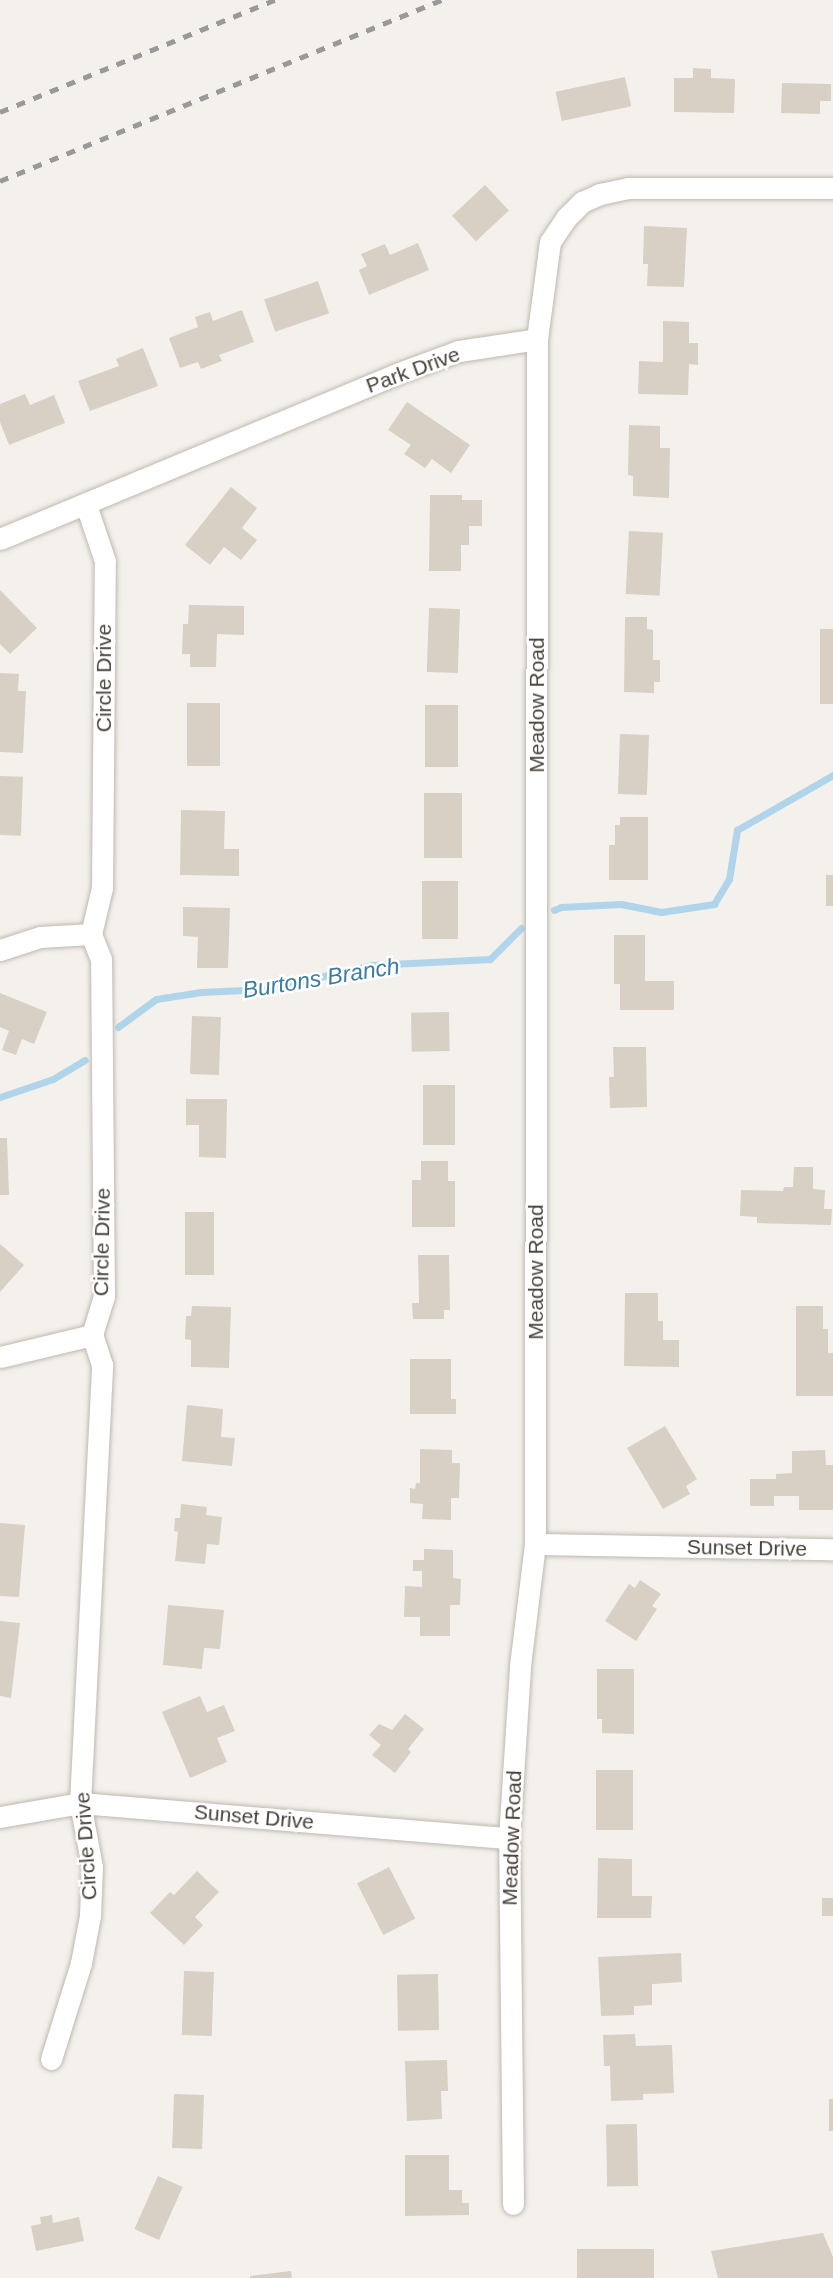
<!DOCTYPE html>
<html>
<head>
<meta charset="utf-8">
<style>
  body { margin:0 }
  #map { position:relative; width:833px; height:2278px; overflow:hidden; background:#f4f1ec; font-family:Arial,sans-serif }
  div>[style] { position:absolute }
  .stream>* { height:7px; margin:-3.5px; padding:0 3.5px; transform-origin:3.5px; border-radius:3.5px; background:#b0d5ea }
  .building>* { inset:0; background:#d8cfc5; transform-origin:0 0 }
  .roads { filter:drop-shadow(0 0 2px #bfb8af) drop-shadow(0 0 2px #bfb8af) }
  .street>* { height:21px; margin:-10.5px; padding:0 10.5px; transform-origin:10.5px; border-radius:10.5px; background:#fff }
  .rail>* { height:5px; margin-top:-2.5px; transform-origin:0; background:repeating-linear-gradient(90deg,#999 0 9px,transparent 0 18px) }
  span { translate:-50% -50%; white-space:nowrap; text-align:center; line-height:1.15; -webkit-text-stroke:5px #fff; paint-order:stroke }
  .street-label { font-size:21px; color:#48423a }
  .water-label { font-size:23px; color:#3c7ca1; font-style:italic }
</style>
</head>
<body>
<div id="map">
  <div class="stream">
    <div style="left:554px;top:910px;width:8px;rotate:-23deg"></div>
    <div style="left:561px;top:907px;width:60px;rotate:-2.9deg"></div>
    <div style="left:621px;top:904px;width:41px;rotate:11.3deg"></div>
    <div style="left:661px;top:912px;width:54px;rotate:-8.6deg"></div>
    <div style="left:714px;top:904px;width:29px;rotate:-59deg"></div>
    <div style="left:729px;top:879px;width:50px;rotate:-80.7deg"></div>
    <div style="left:737px;top:830px;width:111px;rotate:-29.8deg"></div>
    <div style="left:118px;top:1027px;width:47px;rotate:-36.4deg"></div>
    <div style="left:156px;top:999px;width:46px;rotate:-8.8deg"></div>
    <div style="left:201px;top:992px;width:67px;rotate:-2.6deg"></div>
    <div style="left:268px;top:989px;width:107px;rotate:-13deg"></div>
    <div style="left:372px;top:965px;width:118px;rotate:-2.9deg"></div>
    <div style="left:490px;top:959px;width:44px;rotate:-45deg"></div>
    <div style="left:0;top:1097px;width:56px;rotate:-18.8deg"></div>
    <div style="left:53px;top:1079px;width:37px;rotate:-31deg"></div>
  </div>
  <div class="building">
    <div style="clip-path:polygon(693px 68px,711px 69px,711px 78px,735px 79px,734px 113px,674px 112px,674px 78px,693px 78px)"></div>
    <div style="left:625px;top:77px;width:30px;height:71px;rotate:78deg"></div>
    <div style="clip-path:polygon(782px 83px,831px 84px,831px 101px,820px 101px,820px 114px,781px 113px)"></div>
    <div style="left:485px;top:185px;width:35px;height:45px;rotate:47deg"></div>
    <div style="clip-path:polygon(644px 226px,687px 228px,684px 287px,647px 286px,648px 264px,643px 264px)"></div>
    <div style="clip-path:polygon(418px 243px,429px 270px,369px 295px,359px 270px,367px 266px,361px 254px,385px 244px,390px 255px)"></div>
    <div style="left:318px;top:281px;width:34px;height:57px;rotate:71deg"></div>
    <div style="clip-path:polygon(242px 310px,254px 342px,219px 355px,222px 361px,201px 369px,198px 362px,180px 368px,169px 338px,198px 327px,195px 317px,210px 312px,213px 321px)"></div>
    <div style="clip-path:polygon(663px 321px,689px 322px,689px 343px,698px 343px,698px 365px,689px 364px,688px 395px,638px 394px,639px 361px,663px 362px)"></div>
    <div style="clip-path:polygon(143px 348px,158px 386px,90px 411px,78px 381px,119px 366px,116px 359px)"></div>
    <div style="clip-path:polygon(25px 394px,30px 405px,54px 395px,65px 423px,9px 445px,0 422px,0 404px)"></div>
    <div style="clip-path:polygon(407px 402px,470px 445px,451px 473px,432px 459px,425px 468px,404px 454px,411px 445px,388px 430px)"></div>
    <div style="clip-path:polygon(629px 425px,660px 426px,660px 448px,670px 448px,669px 498px,633px 496px,633px 476px,628px 475px)"></div>
    <div style="clip-path:polygon(231px 487px,257px 508px,242px 528px,257px 540px,241px 560px,224px 547px,210px 565px,185px 545px)"></div>
    <div style="clip-path:polygon(430px 495px,462px 495px,462px 500px,482px 500px,482px 526px,469px 526px,469px 545px,461px 545px,461px 571px,429px 571px)"></div>
    <div style="left:629px;top:531px;width:34px;height:63px;rotate:3deg"></div>
    <div style="clip-path:polygon(0 590px,37px 628px,10px 654px,0 644px)"></div>
    <div style="clip-path:polygon(189px 605px,244px 606px,244px 635px,217px 634px,216px 667px,190px 667px,190px 654px,182px 654px,183px 624px,188px 624px)"></div>
    <div style="left:429px;top:608px;width:31px;height:64px;rotate:2deg"></div>
    <div style="clip-path:polygon(625px 617px,647px 617px,647px 629px,653px 630px,653px 660px,660px 660px,660px 682px,654px 682px,654px 693px,624px 692px)"></div>
    <div style="left:820px;top:629px;width:13px;height:75px"></div>
    <div style="clip-path:polygon(0 673px,19px 674px,18px 691px,26px 691px,23px 753px,0 752px)"></div>
    <div style="left:187px;top:703px;width:33px;height:63px"></div>
    <div style="left:425px;top:705px;width:33px;height:62px"></div>
    <div style="left:620px;top:734px;width:29px;height:60px;rotate:2deg"></div>
    <div style="left:0;top:776px;width:23px;height:59px;rotate:2deg"></div>
    <div style="left:424px;top:793px;width:38px;height:65px"></div>
    <div style="clip-path:polygon(181px 810px,225px 811px,224px 849px,239px 849px,239px 876px,180px 875px)"></div>
    <div style="clip-path:polygon(620px 817px,648px 817px,648px 880px,609px 880px,609px 845px,615px 845px,615px 825px,620px 825px)"></div>
    <div style="left:826px;top:875px;width:7px;height:31px"></div>
    <div style="left:422px;top:881px;width:36px;height:58px"></div>
    <div style="clip-path:polygon(183px 907px,230px 908px,228px 968px,197px 968px,198px 937px,183px 936px)"></div>
    <div style="clip-path:polygon(614px 935px,645px 935px,645px 981px,674px 981px,674px 1010px,620px 1010px,620px 984px,614px 984px)"></div>
    <div style="clip-path:polygon(0 993px,47px 1012px,34px 1044px,22px 1039px,16px 1055px,2px 1050px,9px 1031px,0 1027px)"></div>
    <div style="left:449px;top:1012px;width:39px;height:38px;rotate:89deg"></div>
    <div style="left:192px;top:1016px;width:29px;height:58px;rotate:2deg"></div>
    <div style="clip-path:polygon(613px 1047px,646px 1047px,647px 1107px,610px 1108px,609px 1077px,614px 1077px)"></div>
    <div style="left:423px;top:1085px;width:32px;height:60px"></div>
    <div style="clip-path:polygon(186px 1099px,227px 1099px,226px 1158px,199px 1157px,199px 1125px,186px 1125px)"></div>
    <div style="clip-path:polygon(0 1138px,7px 1138px,9px 1195px,0 1195px)"></div>
    <div style="clip-path:polygon(421px 1161px,448px 1161px,448px 1181px,455px 1181px,455px 1227px,412px 1227px,412px 1180px,421px 1180px)"></div>
    <div style="clip-path:polygon(794px 1167px,813px 1167px,813px 1189px,825px 1190px,824px 1209px,832px 1209px,831px 1225px,757px 1223px,757px 1217px,740px 1216px,741px 1190px,783px 1191px,784px 1187px,793px 1187px)"></div>
    <div style="left:185px;top:1212px;width:29px;height:63px"></div>
    <div style="clip-path:polygon(0 1244px,24px 1265px,0 1292px)"></div>
    <div style="clip-path:polygon(418px 1255px,449px 1255px,450px 1310px,444px 1310px,444px 1319px,413px 1319px,412px 1303px,419px 1303px)"></div>
    <div style="clip-path:polygon(625px 1293px,658px 1293px,658px 1321px,663px 1321px,663px 1340px,679px 1340px,679px 1367px,624px 1366px)"></div>
    <div style="clip-path:polygon(192px 1306px,231px 1307px,229px 1368px,191px 1367px,191px 1340px,185px 1339px,186px 1316px,191px 1316px)"></div>
    <div style="clip-path:polygon(796px 1306px,823px 1306px,823px 1329px,828px 1329px,828px 1353px,833px 1353px,833px 1396px,796px 1396px)"></div>
    <div style="clip-path:polygon(410px 1359px,451px 1359px,451px 1399px,456px 1399px,456px 1414px,410px 1414px)"></div>
    <div style="clip-path:polygon(187px 1405px,223px 1409px,221px 1437px,235px 1438px,232px 1466px,182px 1461px)"></div>
    <div style="clip-path:polygon(665px 1426px,697px 1479px,686px 1486px,690px 1494px,663px 1509px,627px 1448px)"></div>
    <div style="clip-path:polygon(420px 1449px,452px 1450px,452px 1463px,460px 1463px,459px 1498px,451px 1498px,451px 1520px,422px 1519px,423px 1504px,410px 1503px,410px 1488px,415px 1489px,416px 1483px,420px 1483px)"></div>
    <div style="clip-path:polygon(825px 1450px,826px 1465px,833px 1465px,833px 1510px,799px 1510px,799px 1496px,774px 1496px,774px 1506px,750px 1506px,750px 1479px,776px 1479px,776px 1474px,792px 1473px,792px 1451px)"></div>
    <div style="clip-path:polygon(181px 1504px,207px 1507px,206px 1515px,222px 1517px,219px 1545px,207px 1544px,205px 1564px,175px 1561px,178px 1532px,174px 1531px,175px 1518px,180px 1518px)"></div>
    <div style="clip-path:polygon(0 1523px,25px 1525px,19px 1597px,0 1596px)"></div>
    <div style="clip-path:polygon(424px 1549px,453px 1550px,453px 1578px,461px 1579px,460px 1605px,450px 1605px,450px 1636px,420px 1636px,420px 1617px,404px 1617px,405px 1586px,422px 1587px,422px 1571px,413px 1571px,413px 1560px,424px 1560px)"></div>
    <div style="clip-path:polygon(640px 1580px,661px 1594px,652px 1606px,657px 1609px,636px 1641px,605px 1621px,629px 1584px,635px 1588px)"></div>
    <div style="clip-path:polygon(168px 1605px,224px 1610px,220px 1649px,204px 1648px,202px 1669px,163px 1665px)"></div>
    <div style="clip-path:polygon(0 1621px,20px 1623px,11px 1698px,0 1696px)"></div>
    <div style="clip-path:polygon(597px 1669px,634px 1669px,634px 1734px,602px 1733px,602px 1719px,597px 1719px)"></div>
    <div style="clip-path:polygon(200px 1696px,207px 1712px,224px 1705px,235px 1731px,217px 1738px,227px 1762px,190px 1778px,162px 1712px)"></div>
    <div style="clip-path:polygon(405px 1714px,424px 1729px,408px 1749px,411px 1752px,395px 1773px,372px 1755px,381px 1745px,369px 1735px,379px 1724px,392px 1730px)"></div>
    <div style="left:596px;top:1770px;width:37px;height:60px"></div>
    <div style="clip-path:polygon(598px 1858px,632px 1859px,632px 1896px,652px 1896px,651px 1918px,597px 1918px)"></div>
    <div style="left:389px;top:1867px;width:58px;height:36px;rotate:63deg"></div>
    <div style="clip-path:polygon(197px 1871px,219px 1892px,195px 1917px,203px 1925px,184px 1945px,150px 1913px,170px 1892px,174px 1895px)"></div>
    <div style="left:822px;top:1898px;width:11px;height:18px"></div>
    <div style="clip-path:polygon(681px 1953px,682px 1982px,652px 1984px,652px 2005px,634px 2006px,634px 2015px,601px 2016px,598px 1957px)"></div>
    <div style="left:184px;top:1971px;width:30px;height:64px;rotate:2deg"></div>
    <div style="left:438px;top:1974px;width:56px;height:41px;rotate:89deg"></div>
    <div style="clip-path:polygon(635px 2034px,636px 2046px,672px 2045px,674px 2093px,643px 2094px,643px 2100px,611px 2101px,610px 2066px,604px 2066px,603px 2035px)"></div>
    <div style="clip-path:polygon(447px 2060px,448px 2091px,441px 2091px,442px 2119px,407px 2121px,405px 2061px)"></div>
    <div style="left:174px;top:2094px;width:30px;height:54px;rotate:2deg"></div>
    <div style="left:829px;top:2099px;width:4px;height:32px"></div>
    <div style="left:637px;top:2124px;width:62px;height:31px;rotate:89deg"></div>
    <div style="clip-path:polygon(405px 2155px,449px 2155px,449px 2190px,462px 2190px,462px 2203px,469px 2203px,469px 2215px,405px 2216px)"></div>
    <div style="left:158px;top:2176px;width:27px;height:58px;rotate:24deg"></div>
    <div style="clip-path:polygon(52px 2215px,53px 2223px,79px 2217px,84px 2241px,36px 2251px,31px 2226px,41px 2224px,40px 2217px)"></div>
    <div style="clip-path:polygon(823px 2233px,833px 2257px,833px 2278px,718px 2278px,711px 2251px)"></div>
    <div style="left:654px;top:2249px;width:29px;height:77px;rotate:90deg"></div>
    <div style="clip-path:polygon(291px 2271px,292px 2278px,250px 2278px,250px 2276px)"></div>
  </div>
  <div class="roads">
    <div class="street">
      <div style="left:0;top:539px;width:429px;rotate:-22.6deg"></div>
      <div style="left:396px;top:374px;width:67px;rotate:-20.1deg"></div>
      <div style="left:459px;top:351px;width:79px;rotate:-8.7deg"></div>
      <div style="left:0;top:950px;width:42px;rotate:-18deg"></div>
      <div style="left:40px;top:937px;width:51px;rotate:-3.4deg"></div>
      <div style="left:0;top:1357px;width:95px;rotate:-13.4deg"></div>
      <div style="left:535px;top:1544px;width:298px;rotate:1deg"></div>
      <div style="left:0;top:1817px;width:81px;rotate:-9.9deg"></div>
      <div style="left:80px;top:1803px;width:430px;rotate:4.7deg"></div>
      <div style="left:51px;top:2059px;width:101px;rotate:-72.6deg"></div>
      <div style="left:81px;top:1963px;width:48px;rotate:-79.2deg"></div>
      <div style="left:90px;top:1916px;width:49px;rotate:-87.7deg"></div>
      <div style="left:92px;top:1867px;width:65px;rotate:-100.6deg"></div>
      <div style="left:80px;top:1803px;width:439px;rotate:-87.1deg"></div>
      <div style="left:102px;top:1365px;width:32px;rotate:-108deg"></div>
      <div style="left:92px;top:1335px;width:41px;rotate:-72.9deg"></div>
      <div style="left:104px;top:1296px;width:337px;rotate:-90.5deg"></div>
      <div style="left:101px;top:959px;width:27px;rotate:-112deg"></div>
      <div style="left:91px;top:934px;width:47px;rotate:-76.6deg"></div>
      <div style="left:102px;top:888px;width:327px;rotate:-89.5deg"></div>
      <div style="left:105px;top:561px;width:59px;rotate:-108.7deg"></div>
      <div style="left:513px;top:2204px;width:366px;rotate:-90.6deg"></div>
      <div style="left:509px;top:1838px;width:172px;rotate:-86.3deg"></div>
      <div style="left:520px;top:1666px;width:123px;rotate:-83deg"></div>
      <div style="left:535px;top:1544px;width:1205px;rotate:-89.9deg"></div>
      <div style="left:537px;top:339px;width:98px;rotate:-82.4deg"></div>
      <div style="left:550px;top:242px;width:29px;rotate:-56deg"></div>
      <div style="left:566px;top:218px;width:23px;rotate:-45deg"></div>
      <div style="left:582px;top:202px;width:20px;rotate:-24deg"></div>
      <div style="left:600px;top:194px;width:29px;rotate:-12deg"></div>
      <div style="left:628px;top:188px;width:205px"></div>
    </div>
  </div>
  <div class="rail">
    <div style="left:0;top:112px;width:297px;rotate:-22.2deg"></div>
    <div style="left:0;top:181px;width:478px;rotate:-22.3deg"></div>
  </div>
  <div class="street-label">
    <span style="left:413px;top:370px;rotate:-20deg">Park Drive</span>
    <span style="left:104px;top:678px;rotate:-90deg">Circle Drive</span>
    <span style="left:537px;top:705px;rotate:-90deg">Meadow Road</span>
    <span style="left:102px;top:1242px;rotate:-89deg">Circle Drive</span>
    <span style="left:536px;top:1272px;rotate:-90deg">Meadow Road</span>
    <span style="left:747px;top:1548px;rotate:1deg">Sunset Drive</span>
    <span style="left:254px;top:1817px;rotate:5deg">Sunset Drive</span>
    <span style="left:512px;top:1838px;rotate:-88deg">Meadow Road</span>
    <span style="left:86px;top:1846px;rotate:-94deg">Circle Drive</span>
  </div>
  <div class="water-label">
    <span style="left:321px;top:978px;rotate:-9deg">Burtons Branch</span>
  </div>
</div>
</body>
</html>
